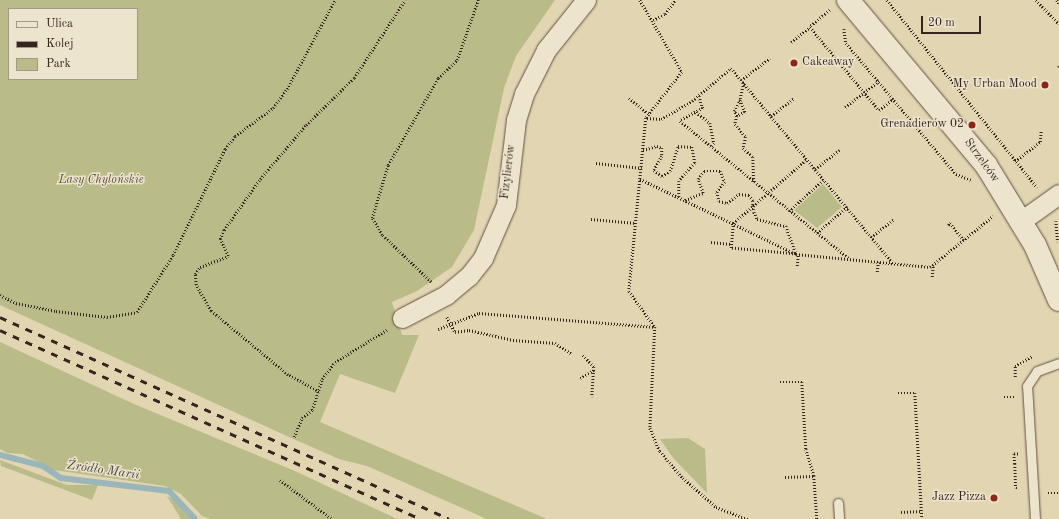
<!DOCTYPE html>
<html>
<head>
<meta charset="utf-8">
<style>
  body { margin:0 }
  #map { position:relative; width:1059px; height:519px; overflow:hidden; background:#e2d5b2; font-family:"Old Standard TT",serif }
  div>[style] { position:absolute }
  .green>* { inset:0; background:#b9bc88 }
  .stream>* { height:6px; margin:-3px; padding:0 3px; transform-origin:3px; border-radius:3px; background:#9ab6b8 }
  .path>* { height:2.5px; margin-top:-1.25px; transform-origin:0; background:repeating-linear-gradient(90deg,#35251e 0 1px,transparent 0 3px) }
  .roads { filter:drop-shadow(0 0 1px #605143) drop-shadow(0 0 1px #605143) }
  .lane>* { height:9px; margin:-4.5px; padding:0 4.5px; transform-origin:4.5px; border-radius:4.5px; background:#ece4cd }
  .street>* { height:19px; margin:-9.5px; padding:0 9.5px; transform-origin:9.5px; border-radius:9.5px; background:#ece4cd }
  .secondary>* { height:22px; margin:-11px; padding:0 11px; transform-origin:11px; border-radius:11px; background:#ece4cd }
  .rail>* { height:3px; margin-top:-1.5px; transform-origin:0; background:repeating-linear-gradient(90deg,#35251e 0 7px,transparent 0 14px) }
  .dots>* { width:11px; height:11px; translate:-50% -50%; box-sizing:border-box; border:2px solid #ece4cd; border-radius:50% }
  span { translate:-50% -50%; white-space:nowrap; text-align:center; line-height:1.15; -webkit-text-stroke:3px #ece4cd; paint-order:stroke }
  .poi-label { font-size:12px; color:#35251e }
  .left { translate:0 -50%; text-align:left }
  .right { translate:-100% -50%; text-align:right }
  .street-label { font-size:12px; color:#35251e }
  .park-label { font-size:12px; color:#564b38; font-style:italic }
  .water-label { font-size:13px; color:#4e4944; font-style:italic }
  .legend { position:absolute; left:8px; top:8px; width:130px; height:72px; box-sizing:border-box; background:#ece4cd; border:1px solid #a39887; margin:0; padding:5px 7px; list-style:none; font-size:12px; color:#35251e }
  .legend li { display:flex; align-items:center; gap:8px; height:20px }
  .legend b { width:20px; border:1px solid #a39887 }
  .scale { position:absolute; left:921px; top:16px; width:60px; height:18px; box-sizing:border-box; border:2px solid #35251e; border-top:0; padding-left:5px; font-size:12px; line-height:14px; white-space:nowrap; color:#35251e; -webkit-text-stroke:3px #ece4cd; paint-order:stroke }
</style>
</head>
<body>
<div id="map">
  <div class="green">
    <div style="clip-path:polygon(evenodd,0 0,555px 0,516px 56px,504px 88px,474px 230px,452px 267px,417px 291px,392px 302px,402px 335px,419px 335px,395px 393px,340px 374px,320px 422px,547px 519px,487px 519px,367px 466px,339px 459px,289px 437px,0 305px,0 0,9px 9px,137px 9px,137px 79px,9px 79px,9px 9px)"></div>
    <div style="clip-path:polygon(823px 184px,842px 207px,817px 228px,794px 210px)"></div>
    <div style="clip-path:polygon(0 342px,134px 404px,295px 471px,397px 519px,211px 519px,202px 516px,181px 494px,165px 486px,54px 470px,23px 454px,7px 453px,0 449px)"></div>
    <div style="clip-path:polygon(688px 438px,705px 449px,707px 493px,674px 459px,660px 439px)"></div>
    <div style="clip-path:polygon(0 460px,67px 485px,98px 485px,92px 500px,1px 466px)"></div>
    <div style="clip-path:polygon(167px 496px,177px 501px,192px 519px,181px 519px)"></div>
  </div>
  <div class="stream">
    <div style="left:0;top:455px;width:44px;rotate:14.3deg"></div>
    <div style="left:43px;top:466px;width:22px;rotate:34deg"></div>
    <div style="left:61px;top:478px;width:109px;rotate:6.9deg"></div>
    <div style="left:169px;top:491px;width:38px;rotate:47deg"></div>
  </div>
  <div class="path">
    <div style="left:640px;top:0;width:83px;rotate:59.7deg"></div>
    <div style="left:682px;top:72px;width:58px;rotate:128deg"></div>
    <div style="left:646px;top:118px;width:174px;rotate:95.6deg"></div>
    <div style="left:629px;top:291px;width:44px;rotate:54.2deg"></div>
    <div style="left:655px;top:327px;width:101px;rotate:92.8deg"></div>
    <div style="left:650px;top:428px;width:25px;rotate:67deg"></div>
    <div style="left:660px;top:451px;width:35px;rotate:50deg"></div>
    <div style="left:683px;top:478px;width:44px;rotate:41.3deg"></div>
    <div style="left:716px;top:507px;width:34px;rotate:21deg"></div>
    <div style="left:887px;top:0;width:240px;rotate:51.3deg"></div>
    <div style="left:1036px;top:0;width:33px;rotate:46deg"></div>
    <div style="left:1057px;top:0;width:4px;rotate:63deg"></div>
    <div style="left:830px;top:10px;width:26px;rotate:140deg"></div>
    <div style="left:810px;top:27px;width:108px;rotate:50.3deg"></div>
    <div style="left:879px;top:110px;width:18px;rotate:-38deg"></div>
    <div style="left:653px;top:20px;width:13px;rotate:-27deg"></div>
    <div style="left:665px;top:14px;width:17px;rotate:-54deg"></div>
    <div style="left:844px;top:29px;width:14px;rotate:82deg"></div>
    <div style="left:846px;top:43px;width:171px;rotate:50deg"></div>
    <div style="left:956px;top:174px;width:16px;rotate:22deg"></div>
    <div style="left:791px;top:42px;width:24px;rotate:-38deg"></div>
    <div style="left:1058px;top:67px;width:1px;rotate:-45deg"></div>
    <div style="left:741px;top:80px;width:36px;rotate:-37deg"></div>
    <div style="left:744px;top:83px;width:17px;rotate:103deg"></div>
    <div style="left:740px;top:100px;width:13px;rotate:67deg"></div>
    <div style="left:745px;top:112px;width:9px;rotate:153deg"></div>
    <div style="left:737px;top:116px;width:8px;rotate:104deg"></div>
    <div style="left:735px;top:124px;width:17px;rotate:50deg"></div>
    <div style="left:746px;top:137px;width:11px;rotate:105deg"></div>
    <div style="left:743px;top:148px;width:13px;rotate:42deg"></div>
    <div style="left:753px;top:157px;width:25px;rotate:88deg"></div>
    <div style="left:699px;top:96px;width:13px;rotate:72deg"></div>
    <div style="left:703px;top:108px;width:26px;rotate:151deg"></div>
    <div style="left:680px;top:121px;width:219px;rotate:39.1deg"></div>
    <div style="left:629px;top:98px;width:26px;rotate:39deg"></div>
    <div style="left:845px;top:107px;width:43px;rotate:-37.4deg"></div>
    <div style="left:696px;top:112px;width:18px;rotate:38deg"></div>
    <div style="left:710px;top:123px;width:20px;rotate:79deg"></div>
    <div style="left:714px;top:143px;width:5px;rotate:127deg"></div>
    <div style="left:737px;top:116px;width:6px;rotate:-121deg"></div>
    <div style="left:734px;top:111px;width:13px;rotate:-61deg"></div>
    <div style="left:771px;top:116px;width:29px;rotate:-38deg"></div>
    <div style="left:647px;top:118px;width:14px;rotate:4deg"></div>
    <div style="left:661px;top:119px;width:36px;rotate:-30deg"></div>
    <div style="left:692px;top:101px;width:51px;rotate:-40.2deg"></div>
    <div style="left:731px;top:68px;width:255px;rotate:50.3deg"></div>
    <div style="left:643px;top:150px;width:15px;rotate:-16deg"></div>
    <div style="left:657px;top:146px;width:5px;rotate:22deg"></div>
    <div style="left:662px;top:148px;width:8px;rotate:90deg"></div>
    <div style="left:662px;top:156px;width:16px;rotate:120deg"></div>
    <div style="left:654px;top:170px;width:10px;rotate:37deg"></div>
    <div style="left:662px;top:176px;width:9px;rotate:-32deg"></div>
    <div style="left:670px;top:171px;width:26px;rotate:-72deg"></div>
    <div style="left:678px;top:146px;width:14px;rotate:4deg"></div>
    <div style="left:692px;top:147px;width:16px;rotate:79deg"></div>
    <div style="left:695px;top:163px;width:24px;rotate:132deg"></div>
    <div style="left:679px;top:181px;width:16px;rotate:90deg"></div>
    <div style="left:1015px;top:161px;width:31px;rotate:-37deg"></div>
    <div style="left:1040px;top:142px;width:12px;rotate:-85deg"></div>
    <div style="left:596px;top:163px;width:46px;rotate:6.2deg"></div>
    <div style="left:815px;top:169px;width:31px;rotate:-38deg"></div>
    <div style="left:640px;top:179px;width:173px;rotate:25.7deg"></div>
    <div style="left:796px;top:254px;width:135px;rotate:5.5deg"></div>
    <div style="left:930px;top:267px;width:81px;rotate:-39deg"></div>
    <div style="left:685px;top:200px;width:19px;rotate:-21deg"></div>
    <div style="left:703px;top:193px;width:15px;rotate:-110deg"></div>
    <div style="left:698px;top:179px;width:10px;rotate:-53deg"></div>
    <div style="left:704px;top:171px;width:16px"></div>
    <div style="left:720px;top:171px;width:12px;rotate:66deg"></div>
    <div style="left:725px;top:182px;width:13px;rotate:129deg"></div>
    <div style="left:717px;top:192px;width:9px;rotate:77deg"></div>
    <div style="left:719px;top:201px;width:8px;rotate:14deg"></div>
    <div style="left:727px;top:203px;width:15px;rotate:-37deg"></div>
    <div style="left:739px;top:194px;width:10px;rotate:6deg"></div>
    <div style="left:749px;top:195px;width:7px;rotate:56deg"></div>
    <div style="left:753px;top:201px;width:5px;rotate:90deg"></div>
    <div style="left:753px;top:206px;width:6px;rotate:81deg"></div>
    <div style="left:754px;top:212px;width:8px;rotate:67deg"></div>
    <div style="left:757px;top:219px;width:30px;rotate:14deg"></div>
    <div style="left:786px;top:226px;width:30px;rotate:70deg"></div>
    <div style="left:796px;top:254px;width:65px;rotate:-174.7deg"></div>
    <div style="left:731px;top:248px;width:25px;rotate:-85deg"></div>
    <div style="left:733px;top:223px;width:26px;rotate:-40deg"></div>
    <div style="left:753px;top:206px;width:72px;rotate:-41deg"></div>
    <div style="left:789px;top:211px;width:47px;rotate:-42.4deg"></div>
    <div style="left:591px;top:219px;width:45px;rotate:5.1deg"></div>
    <div style="left:1056px;top:221px;width:21px;rotate:85deg"></div>
    <div style="left:948px;top:225px;width:3px;rotate:-45deg"></div>
    <div style="left:950px;top:223px;width:22px;rotate:51deg"></div>
    <div style="left:817px;top:233px;width:40px;rotate:-41deg"></div>
    <div style="left:871px;top:237px;width:29px;rotate:-38deg"></div>
    <div style="left:711px;top:242px;width:20px;rotate:6deg"></div>
    <div style="left:797px;top:266px;width:12px;rotate:-85deg"></div>
    <div style="left:877px;top:272px;width:10px;rotate:-84deg"></div>
    <div style="left:932px;top:277px;width:11px;rotate:-85deg"></div>
    <div style="left:431px;top:282px;width:68px;rotate:-136.2deg"></div>
    <div style="left:382px;top:235px;width:20px;rotate:-120deg"></div>
    <div style="left:372px;top:218px;width:55px;rotate:-73.2deg"></div>
    <div style="left:388px;top:165px;width:100px;rotate:-60.1deg"></div>
    <div style="left:438px;top:78px;width:26px;rotate:-43deg"></div>
    <div style="left:457px;top:60px;width:64px;rotate:-70.7deg"></div>
    <div style="left:0;top:295px;width:18px;rotate:27deg"></div>
    <div style="left:16px;top:303px;width:41px;rotate:11.3deg"></div>
    <div style="left:56px;top:311px;width:51px;rotate:6.7deg"></div>
    <div style="left:107px;top:317px;width:30px;rotate:-9deg"></div>
    <div style="left:137px;top:312px;width:67px;rotate:-57.7deg"></div>
    <div style="left:173px;top:255px;width:118px;rotate:-63.9deg"></div>
    <div style="left:225px;top:149px;width:16px;rotate:-52deg"></div>
    <div style="left:235px;top:136px;width:47px;rotate:-36.4deg"></div>
    <div style="left:273px;top:108px;width:24px;rotate:-54deg"></div>
    <div style="left:287px;top:89px;width:101px;rotate:-61.7deg"></div>
    <div style="left:447px;top:317px;width:17px;rotate:62deg"></div>
    <div style="left:455px;top:332px;width:14px;rotate:-8deg"></div>
    <div style="left:469px;top:330px;width:45px;rotate:12.8deg"></div>
    <div style="left:513px;top:340px;width:42px;rotate:4.1deg"></div>
    <div style="left:555px;top:343px;width:20px;rotate:33deg"></div>
    <div style="left:438px;top:329px;width:44px;rotate:-21.3deg"></div>
    <div style="left:479px;top:313px;width:177px;rotate:4.5deg"></div>
    <div style="left:583px;top:355px;width:16px;rotate:47deg"></div>
    <div style="left:594px;top:367px;width:30px;rotate:94deg"></div>
    <div style="left:1015px;top:377px;width:11px;rotate:-90deg"></div>
    <div style="left:1015px;top:366px;width:20px;rotate:-30deg"></div>
    <div style="left:580px;top:378px;width:16px;rotate:-30deg"></div>
    <div style="left:780px;top:382px;width:22px"></div>
    <div style="left:802px;top:382px;width:67px;rotate:86.6deg"></div>
    <div style="left:806px;top:449px;width:28px;rotate:73deg"></div>
    <div style="left:814px;top:476px;width:43px;rotate:86deg"></div>
    <div style="left:319px;top:392px;width:35px;rotate:-151deg"></div>
    <div style="left:288px;top:375px;width:100px;rotate:-140.3deg"></div>
    <div style="left:211px;top:311px;width:30px;rotate:-120deg"></div>
    <div style="left:196px;top:285px;width:11px;rotate:-95deg"></div>
    <div style="left:195px;top:274px;width:9px;rotate:-54deg"></div>
    <div style="left:200px;top:267px;width:30px;rotate:-21deg"></div>
    <div style="left:228px;top:256px;width:19px;rotate:-115deg"></div>
    <div style="left:220px;top:239px;width:10px;rotate:-66deg"></div>
    <div style="left:224px;top:230px;width:62px;rotate:-54.8deg"></div>
    <div style="left:260px;top:179px;width:71px;rotate:-49.6deg"></div>
    <div style="left:306px;top:125px;width:67px;rotate:-44.4deg"></div>
    <div style="left:354px;top:78px;width:93px;rotate:-56.8deg"></div>
    <div style="left:898px;top:393px;width:17px"></div>
    <div style="left:915px;top:393px;width:126px;rotate:86.8deg"></div>
    <div style="left:1004px;top:397px;width:10px"></div>
    <div style="left:294px;top:437px;width:21px;rotate:-67deg"></div>
    <div style="left:302px;top:418px;width:13px;rotate:-39deg"></div>
    <div style="left:312px;top:410px;width:33px;rotate:-72deg"></div>
    <div style="left:322px;top:379px;width:21px;rotate:-53deg"></div>
    <div style="left:335px;top:362px;width:62px;rotate:-31.9deg"></div>
    <div style="left:1018px;top:454px;width:4px;rotate:180deg"></div>
    <div style="left:1014px;top:454px;width:10px;rotate:84deg"></div>
    <div style="left:1015px;top:464px;width:24px;rotate:88deg"></div>
    <div style="left:1016px;top:488px;width:3px"></div>
    <div style="left:785px;top:477px;width:29px;rotate:-2deg"></div>
    <div style="left:280px;top:480px;width:65px;rotate:36.9deg"></div>
    <div style="left:1048px;top:493px;width:11px"></div>
    <div style="left:901px;top:512px;width:21px;rotate:-3deg"></div>
  </div>
  <div class="roads">
    <div class="lane">
      <div style="left:838px;top:503px;width:16px;rotate:86deg"></div>
      <div style="left:1035px;top:519px;width:133px;rotate:-93.4deg"></div>
      <div style="left:1027px;top:386px;width:18px;rotate:-56deg"></div>
      <div style="left:1037px;top:371px;width:23px;rotate:-20deg"></div>
    </div>
    <div class="street">
      <div style="left:1021px;top:221px;width:47px;rotate:-35.4deg"></div>
      <div style="left:402px;top:318px;width:50px;rotate:-27.6deg"></div>
      <div style="left:446px;top:295px;width:30px;rotate:-40deg"></div>
      <div style="left:469px;top:276px;width:23px;rotate:-52deg"></div>
      <div style="left:483px;top:258px;width:58px;rotate:-66.5deg"></div>
      <div style="left:506px;top:205px;width:86px;rotate:-83.3deg"></div>
      <div style="left:516px;top:120px;width:27px;rotate:-73deg"></div>
      <div style="left:524px;top:94px;width:49px;rotate:-63.4deg"></div>
      <div style="left:546px;top:50px;width:64px;rotate:-51.3deg"></div>
    </div>
    <div class="secondary">
      <div style="left:848px;top:0;width:215px;rotate:50.1deg"></div>
      <div style="left:986px;top:165px;width:94px;rotate:58.5deg"></div>
      <div style="left:1035px;top:245px;width:60px;rotate:66.4deg"></div>
    </div>
  </div>
  <div class="rail">
    <div style="left:0;top:317px;width:492px;rotate:24.2deg"></div>
    <div style="left:0;top:330px;width:461px;rotate:24.2deg"></div>
  </div>
  <div class="dots">
    <div style="left:794px;top:63px;background:#8f2418"></div>
    <div style="left:1045px;top:85px;background:#8f2418"></div>
    <div style="left:972px;top:125px;background:#8f2418"></div>
    <div style="left:994px;top:498px;background:#8f2418"></div>
  </div>
  <div class="poi-label">
    <span class="left" style="left:802px;top:63px">Cakeaway</span>
    <span class="right" style="left:1037px;top:85px">My Urban Mood</span>
    <span class="right" style="left:964px;top:125px">Grenadierów 02</span>
    <span class="right" style="left:986px;top:498px">Jazz Pizza</span>
  </div>
  <div class="street-label">
    <span style="left:981px;top:161px;rotate:54deg">Strzelców</span>
    <span style="left:509px;top:172px;rotate:-83deg">Fizylierów</span>
  </div>
  <div class="park-label">
    <span style="left:101px;top:181px">Lasy Chylońskie</span>
  </div>
  <div class="water-label">
    <span style="left:103px;top:471px;rotate:8deg">Źródło Marii</span>
  </div>
  <ul class="legend">
  <li><b style="height:5px;background:#ece4cd"></b>Ulica</li>
  <li><b style="height:5px;background:#35251e"></b>Kolej</li>
  <li><b style="height:11px;background:#b9bc88"></b>Park</li>
  </ul>
  <div class="scale">20 m</div>
</div>
</body>
</html>
